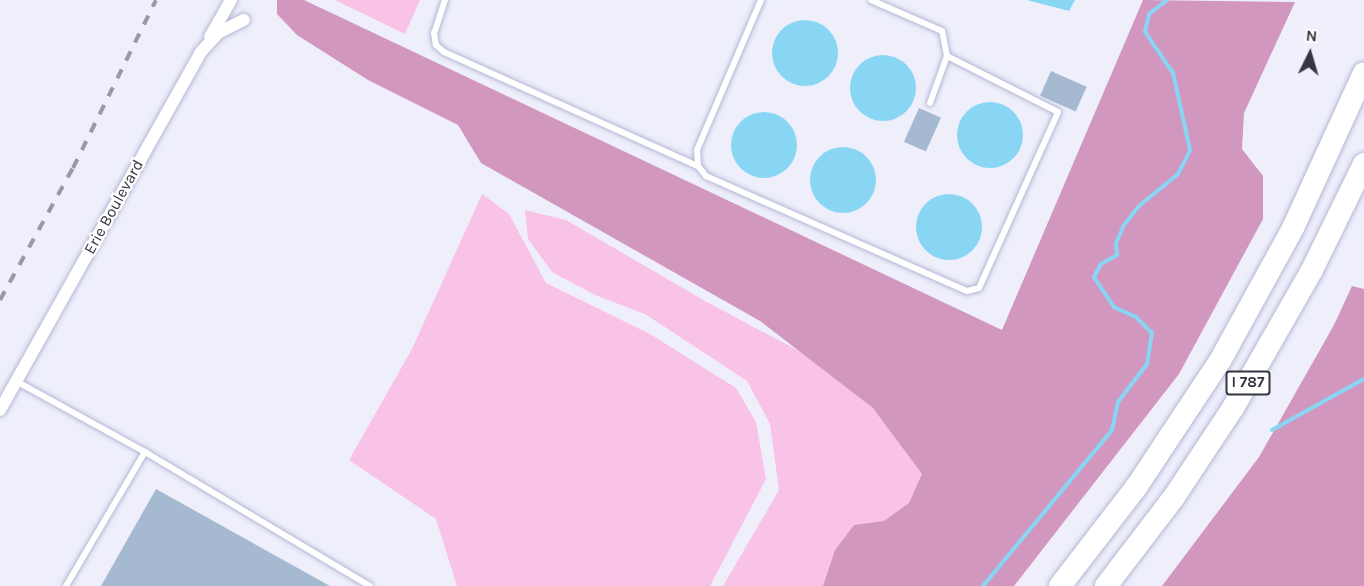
<!DOCTYPE html>
<html>
<head>
<meta charset="utf-8">
<style>
  body { margin:0 }
  #map { position:relative; width:1364px; height:586px; overflow:hidden; background:#eeeffb; font-family:Karla,sans-serif }
  div>[style] { position:absolute }
  .green>* { inset:0; background:#f9c2e7 }
  .forest>* { inset:0; background:#d297bf }
  .water>* { inset:0; background:#88d5f4 }
  .round { border-radius:50% }
  .stream>* { height:4px; margin:-2px; padding:0 2px; transform-origin:2px; border-radius:2px; background:#88d5f4 }
  .building>* { inset:0; background:#a5b9d1; transform-origin:0 0 }
  .roads { filter:drop-shadow(0 0 2px #b5b7d5) drop-shadow(0 0 2px #b5b7d5) }
  .service>* { height:6px; margin:-3px; padding:0 3px; transform-origin:3px; border-radius:3px; background:#fff }
  .minor>* { height:12px; margin:-6px; padding:0 6px; transform-origin:6px; border-radius:6px; background:#fff }
  .motorway>* { height:22px; margin:-11px; padding:0 11px; transform-origin:11px; border-radius:11px; background:#fff }
  .rail>* { height:4px; margin-top:-2px; transform-origin:0; background:repeating-linear-gradient(90deg,#9899a5 0 10px,transparent 0 20px) }
  span { translate:-50% -50%; white-space:nowrap; text-align:center; line-height:1.15; -webkit-text-stroke:4.5px #fff; paint-order:stroke }
  .shield-label span { padding:2px 4px; background:#fff; border:2px solid; border-radius:4px; -webkit-text-stroke-width:0 }
  .shield-label { font-size:15px; color:#353642; font-weight:700 }
  .street-label { font-size:16px; color:#353642 }
  .north { position:absolute; left:1280px; top:24px; width:60px; height:60px; -webkit-text-stroke:4px #fff; paint-order:stroke; rotate:5deg; font-size:16px; font-weight:700; line-height:24px; text-align:center; color:#353642 }
  .north::after { content:''; display:block; margin:auto; width:21px; height:27px; background:#353642; clip-path:polygon(50% 0,100% 100%,50% 72%,0 100%) }
</style>
</head>
<body>
<div id="map">
  <div class="green">
    <div style="clip-path:polygon(335px 0,420px 0,405px 34px)"></div>
    <div style="clip-path:polygon(482px 194px,509px 214px,546px 283px,650px 334px,736px 388px,756px 422px,766px 479px,710px 586px,457px 586px,436px 519px,349px 460px,412px 349px)"></div>
    <div style="clip-path:polygon(525px 210px,566px 220px,705px 301px,861px 384px,977px 433px,899px 586px,723px 586px,779px 490px,770px 424px,747px 381px,645px 314px,595px 295px,552px 272px,528px 239px)"></div>
  </div>
  <div class="forest">
    <div style="clip-path:polygon(277px 0,304px 0,1002px 330px,1143px 0,1295px 2px,1244px 113px,1242px 149px,1263px 176px,1263px 219px,1179px 374px,1014px 586px,823px 586px,835px 550px,854px 525px,884px 521px,909px 503px,922px 474px,873px 408px,760px 321px,481px 163px,458px 125px,368px 80px,297px 35px,277px 14px)"></div>
    <div style="clip-path:polygon(1352px 286px,1364px 289px,1364px 586px,1162px 586px,1259px 457px,1334px 325px)"></div>
  </div>
  <div class="water">
    <div style="clip-path:polygon(1027px 0,1075px 0,1069px 11px)"></div>
    <div class="round" style="left:772px;top:20px;width:66px;height:66px"></div>
    <div class="round" style="left:850px;top:55px;width:66px;height:66px"></div>
    <div class="round" style="left:957px;top:102px;width:66px;height:66px"></div>
    <div class="round" style="left:731px;top:112px;width:66px;height:66px"></div>
    <div class="round" style="left:810px;top:147px;width:66px;height:66px"></div>
    <div class="round" style="left:916px;top:194px;width:66px;height:66px"></div>
  </div>
  <div class="stream">
    <div style="left:1272px;top:430px;width:105px;rotate:-29deg"></div>
    <div style="left:983px;top:586px;width:202px;rotate:-50.4deg"></div>
    <div style="left:1112px;top:430px;width:29px;rotate:-78deg"></div>
    <div style="left:1118px;top:402px;width:48px;rotate:-52.7deg"></div>
    <div style="left:1147px;top:364px;width:31px;rotate:-81deg"></div>
    <div style="left:1152px;top:333px;width:23px;rotate:-135deg"></div>
    <div style="left:1136px;top:317px;width:24px;rotate:-156deg"></div>
    <div style="left:1114px;top:307px;width:36px;rotate:-124deg"></div>
    <div style="left:1094px;top:277px;width:15px;rotate:-62deg"></div>
    <div style="left:1101px;top:264px;width:18px;rotate:-29deg"></div>
    <div style="left:1117px;top:255px;width:12px;rotate:-95deg"></div>
    <div style="left:1116px;top:243px;width:20px;rotate:-66deg"></div>
    <div style="left:1124px;top:225px;width:24px;rotate:-52deg"></div>
    <div style="left:1139px;top:206px;width:50px;rotate:-39.4deg"></div>
    <div style="left:1178px;top:174px;width:27px;rotate:-63deg"></div>
    <div style="left:1190px;top:150px;width:79px;rotate:-102.4deg"></div>
    <div style="left:1173px;top:73px;width:50px;rotate:-124.3deg"></div>
    <div style="left:1145px;top:32px;width:18px;rotate:-77deg"></div>
    <div style="left:1149px;top:14px;width:23px;rotate:-38deg"></div>
  </div>
  <div class="building">
    <div style="left:1051px;top:71px;width:39px;height:27px;rotate:24deg"></div>
    <div style="left:919px;top:108px;width:24px;height:37px;rotate:24deg"></div>
    <div style="clip-path:polygon(156px 489px,330px 586px,101px 586px)"></div>
  </div>
  <div class="roads">
    <div class="service">
      <div style="left:445px;top:0;width:35px;rotate:108deg"></div>
      <div style="left:434px;top:33px;width:12px;rotate:81deg"></div>
      <div style="left:436px;top:45px;width:11px;rotate:41deg"></div>
      <div style="left:444px;top:52px;width:278px;rotate:24.2deg"></div>
      <div style="left:761px;top:0;width:163px;rotate:113.1deg"></div>
      <div style="left:697px;top:150px;width:16px;rotate:86deg"></div>
      <div style="left:698px;top:166px;width:13px;rotate:51deg"></div>
      <div style="left:706px;top:176px;width:285px;rotate:23.8deg"></div>
      <div style="left:967px;top:291px;width:12px;rotate:-14deg"></div>
      <div style="left:979px;top:288px;width:193px;rotate:-65.8deg"></div>
      <div style="left:1058px;top:112px;width:124px;rotate:-153.2deg"></div>
      <div style="left:947px;top:56px;width:25px;rotate:-101deg"></div>
      <div style="left:942px;top:31px;width:77px;rotate:-156.4deg"></div>
      <div style="left:930px;top:103px;width:50px;rotate:-70.1deg"></div>
      <div style="left:16px;top:381px;width:147px;rotate:28.8deg"></div>
      <div style="left:145px;top:452px;width:262px;rotate:30.8deg"></div>
      <div style="left:66px;top:586px;width:156px;rotate:-59.5deg"></div>
    </div>
    <div class="minor">
      <div style="left:210px;top:37px;width:43px;rotate:-60.4deg"></div>
      <div style="left:0;top:410px;width:409px;rotate:-60.7deg"></div>
      <div style="left:200px;top:53px;width:27px;rotate:-48deg"></div>
      <div style="left:218px;top:33px;width:29px;rotate:-27deg"></div>
    </div>
    <div class="motorway">
      <div style="left:1060px;top:586px;width:126px;rotate:-52.4deg"></div>
      <div style="left:1137px;top:486px;width:152px;rotate:-56.5deg"></div>
      <div style="left:1221px;top:359px;width:149px;rotate:-61.2deg"></div>
      <div style="left:1293px;top:228px;width:170px;rotate:-65.4deg"></div>
      <div style="left:1106px;top:586px;width:112px;rotate:-52.6deg"></div>
      <div style="left:1174px;top:497px;width:107px;rotate:-56.5deg"></div>
      <div style="left:1233px;top:408px;width:159px;rotate:-60.2deg"></div>
      <div style="left:1312px;top:270px;width:118px;rotate:-63.9deg"></div>
    </div>
  </div>
  <div class="rail">
    <div style="left:0;top:300px;width:151px;rotate:-61.1deg"></div>
    <div style="left:73px;top:168px;width:187px;rotate:-63.7deg"></div>
  </div>
  <div class="shield-label">
    <span style="left:1248px;top:383px">I 787</span>
  </div>
  <div class="street-label">
    <span style="left:114px;top:207px;rotate:-61deg">Erie Boulevard</span>
  </div>
  <div class="north">N</div>
</div>
</body>
</html>
